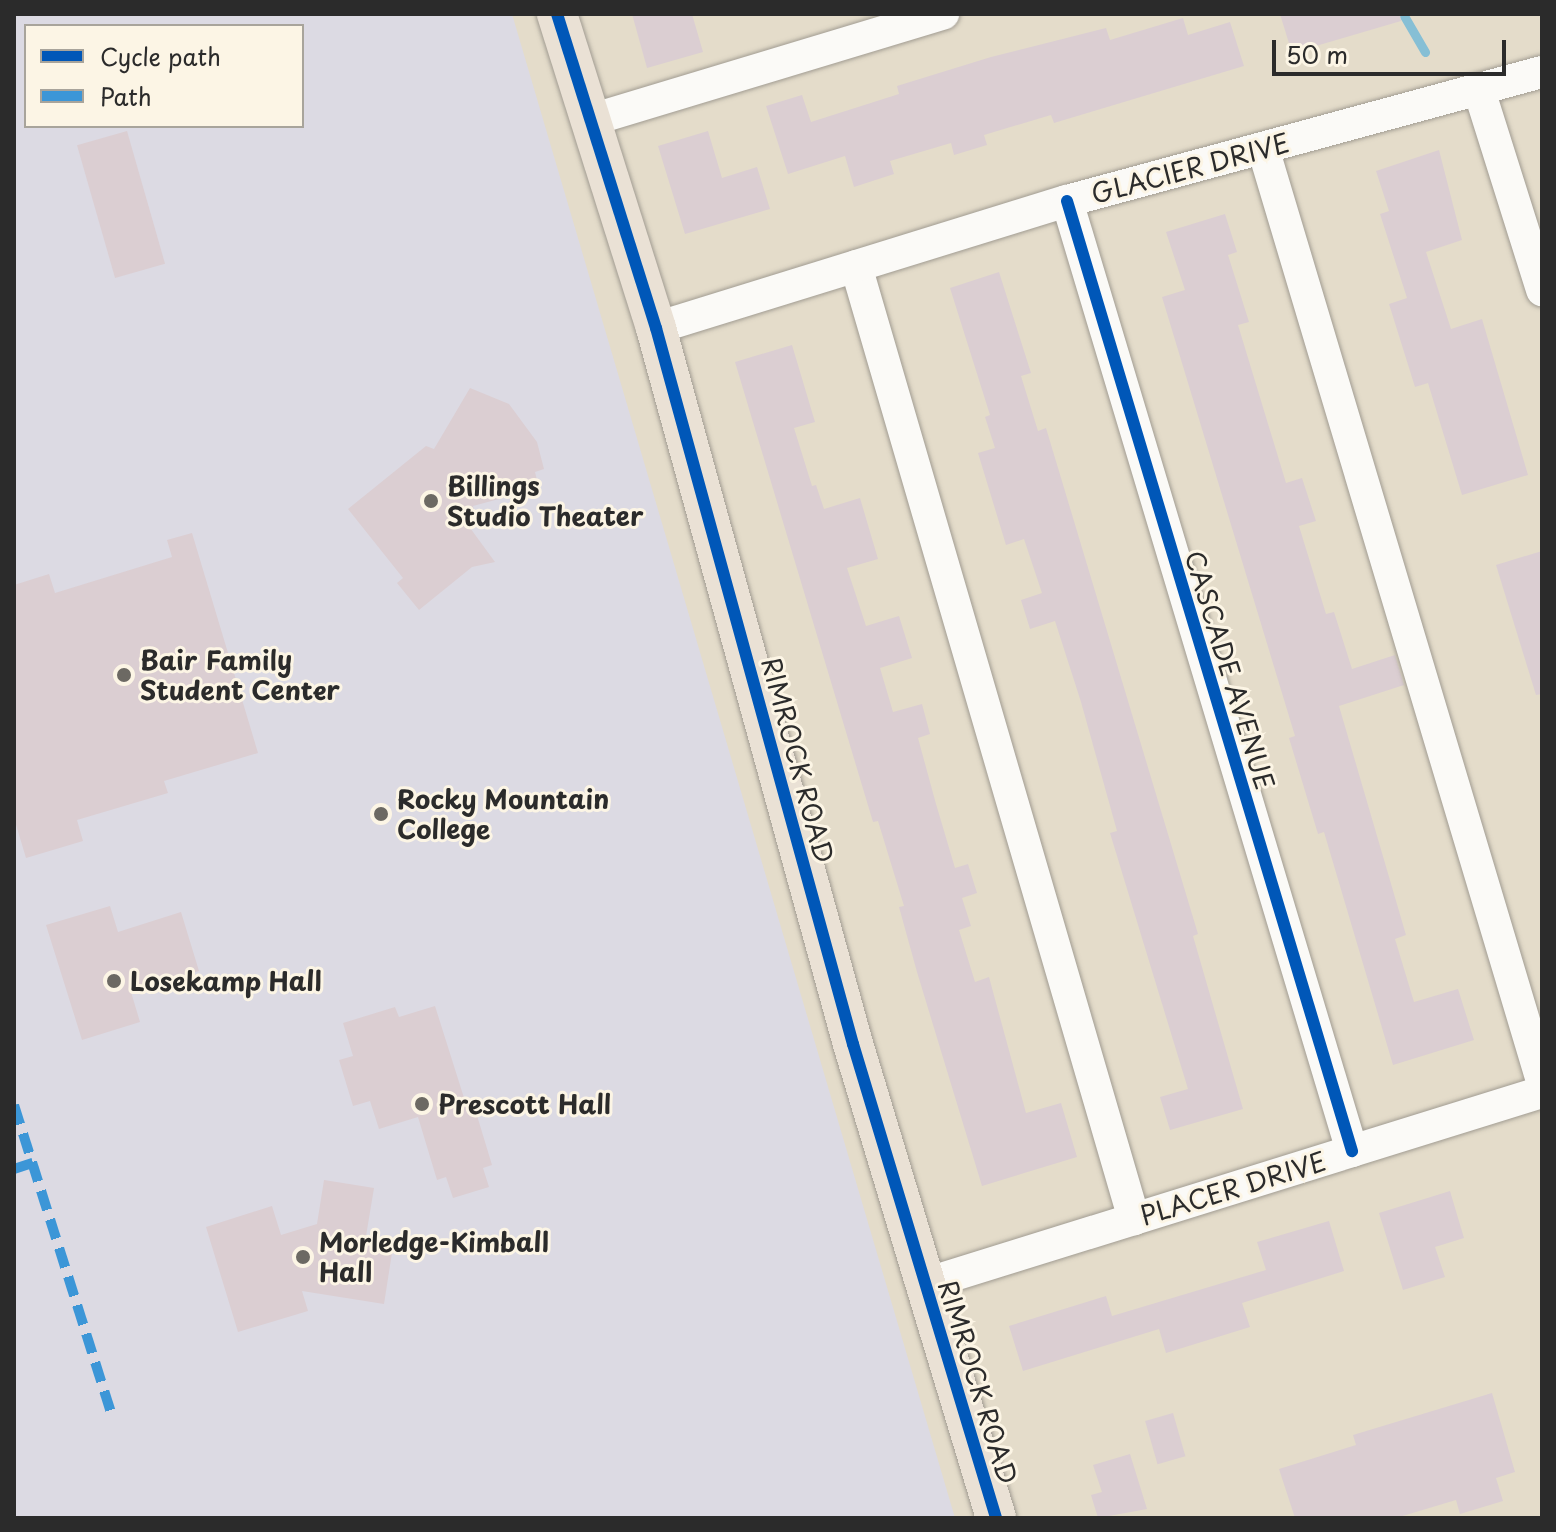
<!DOCTYPE html>
<html>
<head>
<meta charset="utf-8">
<style>
  body { margin:0 }
  #map { position:relative; width:1556px; height:1532px; overflow:hidden; background:#e4dcca; font-family:"Playpen Sans",sans-serif }
  div>[style] { position:absolute }
  .built>* { inset:0; background:#dcdae3 }
  .stream>* { height:9px; margin:-4.5px; padding:0 4.5px; transform-origin:4.5px; border-radius:4.5px; background:#86bfd5 }
  .building>* { inset:0; background:#dbced2; transform-origin:0 0 }
  .roads { filter:drop-shadow(0 0 2px #a19c92) drop-shadow(0 0 2px #a19c92) }
  .minor>* { height:32px; margin:-16px; padding:0 16px; transform-origin:16px; border-radius:16px; background:#fbfaf7 }
  .major>* { height:40px; margin:-20px; padding:0 20px; transform-origin:20px; border-radius:20px; background:#eae1d5 }
  .quiet>* { height:10px; margin-top:-5px; transform-origin:0; background:repeating-linear-gradient(90deg,#3c96d7 0 20px,transparent 0 30px) }
  .cycleway>* { height:12px; margin:-6px; padding:0 6px; transform-origin:6px; border-radius:6px; background:#0057b8 }
  .dots>* { width:22px; height:22px; translate:-50% -50%; box-sizing:border-box; border:4px solid #fcf5e5; border-radius:50% }
  span { translate:-50% -50%; white-space:nowrap; text-align:center; line-height:1.15; -webkit-text-stroke:6px #fcf5e5; paint-order:stroke }
  .street-label { font-size:26px; color:#2b2b2b }
  .poi-label { font-size:26px; color:#2b2b2b; font-weight:700 }
  .left { translate:0 -50%; text-align:left }
  .frame { position:absolute; inset:0; border:16px solid #2b2b2b; pointer-events:none }
  .legend { position:absolute; left:24px; top:24px; width:280px; height:104px; box-sizing:border-box; background:#fcf5e5; border:2px solid #a8a49b; margin:0; padding:10px 14px; list-style:none; font-size:24px; color:#2b2b2b }
  .legend li { display:flex; align-items:center; gap:16px; height:40px }
  .legend b { width:40px; border:2px solid #a8a49b }
  .scale { position:absolute; left:1272px; top:40px; width:234px; height:36px; box-sizing:border-box; border:4px solid #2b2b2b; border-top:0; padding-left:10px; font-size:24px; line-height:28px; white-space:nowrap; color:#2b2b2b; -webkit-text-stroke:6px #fcf5e5; paint-order:stroke }
</style>
</head>
<body>
<div id="map">
  <div class="built">
    <div style="clip-path:polygon(evenodd,14px 14px,512px 14px,955px 1518px,14px 1518px,14px 14px,26px 26px,302px 26px,302px 126px,26px 126px,26px 26px)"></div>
  </div>
  <div class="stream">
    <div style="left:1403px;top:14px;width:44px;rotate:59.9deg"></div>
  </div>
  <div class="building">
    <div style="clip-path:polygon(632px 14px,692px 14px,703px 52px,647px 68px)"></div>
    <div style="clip-path:polygon(1280px 14px,1400px 14px,1401px 21px,1292px 53px)"></div>
    <div style="clip-path:polygon(1183px 18px,1188px 35px,1230px 22px,1244px 66px,1054px 123px,1051px 115px,984px 135px,987px 145px,954px 155px,951px 143px,890px 161px,894px 174px,854px 187px,845px 156px,788px 174px,766px 106px,802px 95px,811px 122px,899px 94px,897px 86px,991px 57px,1106px 28px,1110px 40px)"></div>
    <div style="left:127px;top:131px;width:138px;height:52px;rotate:74deg"></div>
    <div style="clip-path:polygon(708px 131px,722px 178px,757px 167px,770px 209px,685px 234px,658px 146px)"></div>
    <div style="clip-path:polygon(1439px 150px,1462px 240px,1426px 252px,1451px 329px,1482px 319px,1528px 475px,1462px 495px,1428px 383px,1415px 387px,1389px 304px,1407px 298px,1380px 214px,1389px 211px,1376px 171px)"></div>
    <div style="clip-path:polygon(1225px 214px,1237px 252px,1228px 255px,1249px 322px,1238px 325px,1286px 483px,1302px 478px,1316px 521px,1299px 526px,1326px 614px,1334px 612px,1352px 669px,1395px 655px,1404px 685px,1339px 706px,1406px 935px,1395px 939px,1414px 1002px,1458px 989px,1474px 1040px,1393px 1065px,1324px 832px,1318px 834px,1289px 738px,1295px 736px,1162px 297px,1185px 290px,1166px 232px)"></div>
    <div style="clip-path:polygon(999px 272px,1031px 373px,1021px 376px,1038px 431px,1046px 428px,1198px 934px,1193px 936px,1243px 1109px,1170px 1130px,1160px 1097px,1188px 1089px,1110px 833px,1117px 831px,1081px 702px,1055px 621px,1030px 629px,1021px 600px,1042px 593px,1024px 539px,1006px 545px,978px 453px,995px 448px,985px 417px,990px 415px,950px 288px)"></div>
    <div style="clip-path:polygon(792px 345px,815px 422px,794px 428px,812px 486px,816px 485px,824px 509px,860px 498px,878px 559px,847px 568px,866px 626px,899px 616px,912px 658px,880px 668px,893px 712px,922px 704px,930px 734px,918px 738px,936px 804px,955px 868px,968px 864px,977px 893px,962px 898px,971px 926px,959px 930px,975px 982px,989px 977px,1026px 1113px,1061px 1103px,1077px 1157px,982px 1186px,917px 972px,899px 907px,904px 906px,878px 821px,873px 822px,735px 362px)"></div>
    <div style="clip-path:polygon(470px 388px,509px 404px,537px 442px,544px 469px,535px 472px,539px 488px,473px 506px,476px 518px,465px 521px,495px 562px,472px 567px,419px 610px,397px 583px,403px 578px,348px 509px,426px 446px,434px 449px)"></div>
    <div style="clip-path:polygon(192px 533px,258px 753px,164px 781px,168px 793px,77px 820px,83px 841px,26px 858px,14px 818px,14px 585px,49px 574px,55px 593px,172px 557px,167px 540px)"></div>
    <div style="clip-path:polygon(1542px 551px,1542px 694px,1536px 695px,1496px 565px)"></div>
    <div style="clip-path:polygon(110px 906px,118px 932px,181px 912px,199px 971px,131px 992px,140px 1022px,82px 1040px,46px 925px)"></div>
    <div style="clip-path:polygon(435px 1006px,465px 1101px,472px 1099px,492px 1165px,483px 1168px,489px 1187px,453px 1198px,446px 1177px,437px 1180px,418px 1117px,379px 1129px,370px 1101px,353px 1106px,339px 1060px,353px 1056px,343px 1023px,395px 1007px,399px 1017px)"></div>
    <div style="clip-path:polygon(324px 1180px,374px 1188px,366px 1236px,394px 1240px,384px 1304px,302px 1291px,308px 1311px,238px 1332px,206px 1227px,272px 1206px,281px 1235px,317px 1224px)"></div>
    <div style="clip-path:polygon(1450px 1191px,1464px 1238px,1435px 1247px,1445px 1277px,1403px 1290px,1379px 1213px)"></div>
    <div style="clip-path:polygon(1329px 1221px,1344px 1271px,1242px 1303px,1250px 1327px,1166px 1353px,1159px 1329px,1023px 1371px,1009px 1326px,1106px 1296px,1112px 1316px,1266px 1270px,1257px 1242px)"></div>
    <div style="clip-path:polygon(1492px 1393px,1515px 1472px,1496px 1478px,1503px 1501px,1460px 1514px,1456px 1500px,1396px 1518px,1295px 1518px,1279px 1469px,1356px 1445px,1353px 1435px)"></div>
    <div style="left:1173px;top:1413px;width:45px;height:29px;rotate:74deg"></div>
    <div style="clip-path:polygon(1130px 1454px,1147px 1509px,1098px 1518px,1091px 1495px,1102px 1492px,1093px 1465px)"></div>
  </div>
  <div class="roads">
    <div class="minor">
      <div style="left:1479px;top:90px;width:210px;rotate:72.5deg"></div>
      <div style="left:591px;top:120px;width:368px;rotate:-16.8deg"></div>
      <div style="left:1263px;top:148px;width:974px;rotate:73.35deg"></div>
      <div style="left:1067px;top:201px;width:992px;rotate:73.3deg"></div>
      <div style="left:856px;top:266px;width:993px;rotate:73.74deg"></div>
      <div style="left:656px;top:328px;width:430px;rotate:-17.2deg"></div>
      <div style="left:1067px;top:201px;width:492px;rotate:-15.2deg"></div>
      <div style="left:925px;top:1284px;width:646px;rotate:-17.29deg"></div>
    </div>
    <div class="major">
      <div style="left:557px;top:14px;width:329px;rotate:72.5deg"></div>
      <div style="left:656px;top:328px;width:743px;rotate:74.62deg"></div>
      <div style="left:853px;top:1044px;width:495px;rotate:73.2deg"></div>
    </div>
  </div>
  <div class="quiet">
    <div style="left:14px;top:1105px;width:322px;rotate:72.5deg"></div>
    <div style="left:14px;top:1169px;width:20px;rotate:-18deg"></div>
  </div>
  <div class="cycleway">
    <div style="left:557px;top:14px;width:329px;rotate:72.5deg"></div>
    <div style="left:656px;top:328px;width:743px;rotate:74.62deg"></div>
    <div style="left:853px;top:1044px;width:495px;rotate:73.2deg"></div>
    <div style="left:1067px;top:201px;width:992px;rotate:73.3deg"></div>
  </div>
  <div class="dots">
    <div style="left:431px;top:501px;background:#6c6963"></div>
    <div style="left:124px;top:675px;background:#6c6963"></div>
    <div style="left:381px;top:814px;background:#6c6963"></div>
    <div style="left:114px;top:981px;background:#6c6963"></div>
    <div style="left:422px;top:1104px;background:#6c6963"></div>
    <div style="left:303px;top:1257px;background:#6c6963"></div>
  </div>
  <div class="street-label">
    <span style="left:1190px;top:168px;rotate:-15deg">GLACIER DRIVE</span>
    <span style="left:1230px;top:670px;rotate:73deg">CASCADE AVENUE</span>
    <span style="left:798px;top:760px;rotate:75deg">RIMROCK ROAD</span>
    <span style="left:1233px;top:1188px;rotate:-17deg">PLACER DRIVE</span>
    <span style="left:978px;top:1382px;rotate:73deg">RIMROCK ROAD</span>
  </div>
  <div class="poi-label">
    <span class="left" style="left:447px;top:501px">Billings<br>Studio Theater</span>
    <span class="left" style="left:140px;top:675px">Bair Family<br>Student Center</span>
    <span class="left" style="left:397px;top:814px">Rocky Mountain<br>College</span>
    <span class="left" style="left:130px;top:981px">Losekamp Hall</span>
    <span class="left" style="left:438px;top:1104px">Prescott Hall</span>
    <span class="left" style="left:319px;top:1257px">Morledge-Kimball<br>Hall</span>
  </div>
  <div class="frame"></div>
  <ul class="legend">
  <li><b style="height:10px;background:#0057b8"></b>Cycle path</li>
  <li><b style="height:10px;background:#3c96d7"></b>Path</li>
  </ul>
  <div class="scale">50 m</div>
</div>
</body>
</html>
